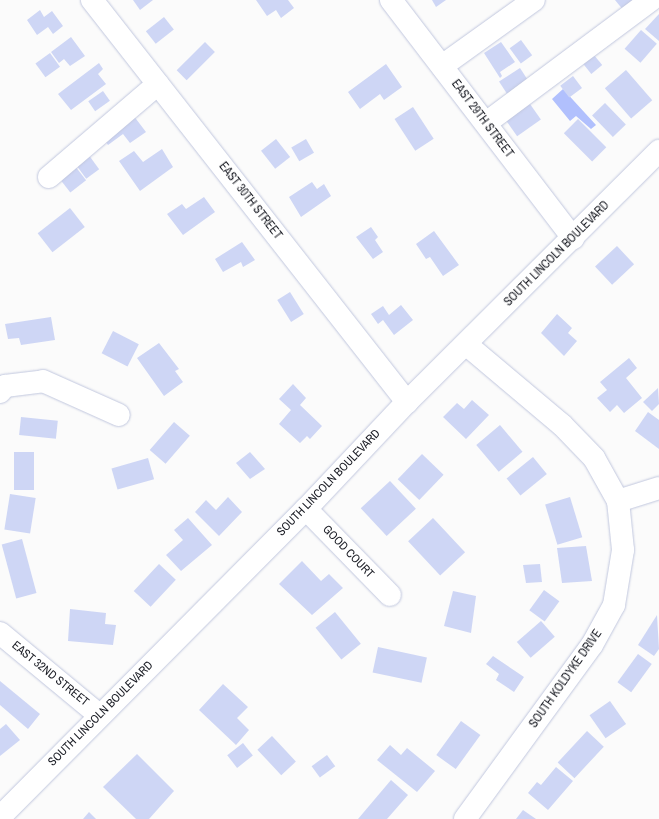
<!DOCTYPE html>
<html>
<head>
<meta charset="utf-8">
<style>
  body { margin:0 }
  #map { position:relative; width:659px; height:819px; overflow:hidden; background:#fbfbfb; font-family:"Archivo Narrow",sans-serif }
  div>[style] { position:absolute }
  .water>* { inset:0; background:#b1c0fd }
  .building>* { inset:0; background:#ced6f5; transform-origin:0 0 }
  .roads { filter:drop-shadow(0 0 1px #c1c7de) drop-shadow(0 0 1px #c1c7de) }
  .minor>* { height:22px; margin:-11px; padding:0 11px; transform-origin:11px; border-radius:11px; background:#fff }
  span { translate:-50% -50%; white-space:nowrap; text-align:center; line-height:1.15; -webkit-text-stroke:3.5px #fff; paint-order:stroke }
  .street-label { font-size:12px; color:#181a22 }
</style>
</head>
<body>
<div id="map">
  <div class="water">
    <div style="clip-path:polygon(563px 89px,596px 125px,591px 129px,576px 116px,570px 121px,552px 99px)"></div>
  </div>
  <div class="building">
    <div style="clip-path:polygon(133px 0,153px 0,140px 10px)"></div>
    <div style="clip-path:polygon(256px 0,288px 0,294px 8px,281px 18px,276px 10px,267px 16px)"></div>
    <div style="clip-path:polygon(432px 0,446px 0,436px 7px)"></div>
    <div style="clip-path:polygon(615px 0,636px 0,624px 11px)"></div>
    <div style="clip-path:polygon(40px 10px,44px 17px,52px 11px,63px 26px,53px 34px,48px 27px,37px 35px,27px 20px)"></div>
    <div style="clip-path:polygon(659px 14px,659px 41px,645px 29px)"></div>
    <div style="left:164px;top:17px;width:16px;height:23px;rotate:52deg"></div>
    <div style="left:641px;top:30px;width:21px;height:25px;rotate:41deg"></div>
    <div style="clip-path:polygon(71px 37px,85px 56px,70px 66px,64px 59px,59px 63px,51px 52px)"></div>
    <div style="left:521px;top:40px;width:19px;height:14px;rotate:54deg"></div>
    <div style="left:205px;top:42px;width:14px;height:40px;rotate:45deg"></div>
    <div style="clip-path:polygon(501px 42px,515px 62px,500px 72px,502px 76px,500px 78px,484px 53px)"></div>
    <div style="left:50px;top:53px;width:17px;height:18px;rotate:54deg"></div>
    <div style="left:594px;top:55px;width:13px;height:14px;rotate:51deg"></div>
    <div style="clip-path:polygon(99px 63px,103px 69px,98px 74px,106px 84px,71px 110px,58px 94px)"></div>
    <div style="clip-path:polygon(386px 64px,402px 87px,384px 100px,380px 94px,360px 109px,348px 92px)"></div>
    <div style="left:520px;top:68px;width:17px;height:25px;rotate:57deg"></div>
    <div style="left:626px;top:70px;width:40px;height:28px;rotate:49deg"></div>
    <div style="left:573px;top:76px;width:15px;height:16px;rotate:53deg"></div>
    <div style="left:103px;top:91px;width:12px;height:18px;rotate:55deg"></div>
    <div style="left:605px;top:103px;width:30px;height:18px;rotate:46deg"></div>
    <div style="left:530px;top:104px;width:19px;height:29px;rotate:55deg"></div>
    <div style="left:413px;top:107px;width:38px;height:22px;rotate:57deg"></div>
    <div style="clip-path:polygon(130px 111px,146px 132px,130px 143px,123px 134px,108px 145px,100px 133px)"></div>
    <div style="left:578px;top:119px;width:40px;height:20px;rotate:45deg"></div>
    <div style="left:276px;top:139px;width:23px;height:19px;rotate:52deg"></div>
    <div style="left:306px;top:139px;width:16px;height:17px;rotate:60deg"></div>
    <div style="clip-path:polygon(162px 149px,173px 167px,140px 191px,119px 161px,134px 151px,143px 162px)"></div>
    <div style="left:88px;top:154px;width:19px;height:16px;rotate:54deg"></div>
    <div style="left:75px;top:166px;width:18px;height:20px;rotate:52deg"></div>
    <div style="clip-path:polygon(312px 182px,317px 189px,324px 184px,331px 196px,301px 217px,289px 197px)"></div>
    <div style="clip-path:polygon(204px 197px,215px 212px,183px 235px,167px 214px,182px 204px,186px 209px)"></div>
    <div style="left:70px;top:208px;width:24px;height:41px;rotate:52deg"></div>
    <div style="clip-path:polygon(371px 227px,378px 237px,375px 240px,383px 252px,373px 259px,356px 237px)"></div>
    <div style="clip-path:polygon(434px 231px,459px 265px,443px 276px,430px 257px,426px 259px,416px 244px)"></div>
    <div style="clip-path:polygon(242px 242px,255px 260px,243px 267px,241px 262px,223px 272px,215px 259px)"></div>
    <div style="left:617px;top:246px;width:25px;height:30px;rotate:47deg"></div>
    <div style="left:290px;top:292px;width:26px;height:15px;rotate:58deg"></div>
    <div style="clip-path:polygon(401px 305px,413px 320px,394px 335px,383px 320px,378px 324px,371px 314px,383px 306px,389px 315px)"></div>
    <div style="clip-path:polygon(557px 314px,572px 328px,568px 333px,577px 341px,564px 356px,541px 333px)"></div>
    <div style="clip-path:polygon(51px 317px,55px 340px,21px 345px,19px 338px,8px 339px,5px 324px)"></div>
    <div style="left:113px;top:331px;width:29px;height:25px;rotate:27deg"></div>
    <div style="clip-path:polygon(159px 343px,179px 369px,175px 371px,183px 382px,164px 396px,137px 358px)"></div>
    <div style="clip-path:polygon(629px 358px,637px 368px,626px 378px,642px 398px,624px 413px,617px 405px,610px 412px,597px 398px,607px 390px,600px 382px)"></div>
    <div style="clip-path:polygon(293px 384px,306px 398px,300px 405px,322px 426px,310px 439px,307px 436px,300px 443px,279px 424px,291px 410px,279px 399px)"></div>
    <div style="clip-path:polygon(658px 388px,659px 404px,652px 411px,643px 402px)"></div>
    <div style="clip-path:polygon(472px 400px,489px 415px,466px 439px,443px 417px,457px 403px,464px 409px)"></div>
    <div style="clip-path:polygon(648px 412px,659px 420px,659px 449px,635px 431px)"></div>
    <div style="left:21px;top:417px;width:37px;height:18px;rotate:6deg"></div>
    <div style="left:174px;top:422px;width:21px;height:37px;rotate:41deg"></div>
    <div style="left:500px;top:425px;width:35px;height:31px;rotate:50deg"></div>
    <div style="left:14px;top:452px;width:20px;height:38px"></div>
    <div style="clip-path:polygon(250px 452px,265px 469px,250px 479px,236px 463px)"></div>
    <div style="left:422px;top:454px;width:30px;height:35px;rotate:44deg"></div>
    <div style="left:533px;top:457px;width:22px;height:34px;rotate:51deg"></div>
    <div style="left:148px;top:458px;width:22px;height:38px;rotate:74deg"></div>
    <div style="left:390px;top:481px;width:38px;height:40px;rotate:47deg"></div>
    <div style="left:10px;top:494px;width:26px;height:36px;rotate:9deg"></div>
    <div style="clip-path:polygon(228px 497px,242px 512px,219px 536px,195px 512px,206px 500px,216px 510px)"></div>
    <div style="left:570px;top:497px;width:42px;height:26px;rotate:73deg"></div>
    <div style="clip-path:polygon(188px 518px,212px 545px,181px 571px,166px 555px,183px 540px,174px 530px)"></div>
    <div style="left:433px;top:518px;width:47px;height:34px;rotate:47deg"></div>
    <div style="left:22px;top:539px;width:56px;height:21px;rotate:75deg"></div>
    <div style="clip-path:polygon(586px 546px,592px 581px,562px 583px,557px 548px)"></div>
    <div style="clip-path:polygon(302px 561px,321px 581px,329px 574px,343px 588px,312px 615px,279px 584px)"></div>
    <div style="left:159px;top:564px;width:23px;height:37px;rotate:43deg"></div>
    <div style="clip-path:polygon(540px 564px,542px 582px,526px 583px,523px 565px)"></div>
    <div style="left:544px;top:590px;width:19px;height:25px;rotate:36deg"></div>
    <div style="clip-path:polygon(453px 591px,476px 596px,471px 633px,444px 626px)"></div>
    <div style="clip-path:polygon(70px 609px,106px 613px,105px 624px,116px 625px,113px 645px,68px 641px)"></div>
    <div style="left:335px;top:612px;width:41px;height:25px;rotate:51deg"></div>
    <div style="clip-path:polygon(657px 615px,659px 649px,654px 656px,638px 645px)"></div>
    <div style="left:541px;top:621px;width:21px;height:32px;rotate:49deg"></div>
    <div style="left:378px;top:647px;width:50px;height:26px;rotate:12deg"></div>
    <div style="left:638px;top:654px;width:17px;height:35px;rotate:36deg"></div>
    <div style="clip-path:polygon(493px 656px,524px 677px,514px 692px,496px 680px,499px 674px,486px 664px)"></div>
    <div style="clip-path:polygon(0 681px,40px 714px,28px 729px,0 705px)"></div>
    <div style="clip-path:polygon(223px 684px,248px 707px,237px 718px,249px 730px,236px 745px,199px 710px)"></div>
    <div style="left:610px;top:701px;width:28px;height:25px;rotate:55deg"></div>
    <div style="left:461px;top:721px;width:24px;height:42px;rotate:36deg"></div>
    <div style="clip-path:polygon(6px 724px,20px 740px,0 756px,0 729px)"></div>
    <div style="left:587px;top:731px;width:23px;height:43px;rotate:43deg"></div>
    <div style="left:272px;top:736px;width:35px;height:20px;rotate:47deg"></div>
    <div style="left:243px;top:743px;width:16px;height:20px;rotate:52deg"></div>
    <div style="clip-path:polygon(390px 745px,401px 755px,407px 748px,435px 771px,417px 792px,377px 760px)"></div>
    <div style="clip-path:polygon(137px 754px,174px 791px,149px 819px,136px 819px,103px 787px)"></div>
    <div style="left:327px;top:755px;width:14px;height:19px;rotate:54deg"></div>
    <div style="clip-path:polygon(556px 767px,573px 781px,548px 810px,528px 793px,537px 782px,541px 785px)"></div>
    <div style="clip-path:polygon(391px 780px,408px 795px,387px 819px,358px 819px)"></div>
    <div style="clip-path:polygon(523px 810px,536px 819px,516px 819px)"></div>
    <div style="clip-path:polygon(89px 812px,96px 819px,83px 819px)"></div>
  </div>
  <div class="roads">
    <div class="minor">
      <div style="left:92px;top:0;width:511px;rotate:51.92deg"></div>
      <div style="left:391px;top:0;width:300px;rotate:52.6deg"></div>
      <div style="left:442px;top:66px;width:113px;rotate:-35.7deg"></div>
      <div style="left:486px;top:123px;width:206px;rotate:-36.7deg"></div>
      <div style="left:49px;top:177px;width:143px;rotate:-40.5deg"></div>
      <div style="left:0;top:392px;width:8px;rotate:-50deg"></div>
      <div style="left:5px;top:386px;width:38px;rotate:-7deg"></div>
      <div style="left:43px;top:381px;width:83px;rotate:24.1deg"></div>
      <div style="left:618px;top:501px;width:43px;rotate:-17.6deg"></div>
      <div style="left:306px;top:509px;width:120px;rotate:45.7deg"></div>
      <div style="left:0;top:633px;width:129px;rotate:39.6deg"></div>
      <div style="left:0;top:817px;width:434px;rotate:-45.2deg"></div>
      <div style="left:306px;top:509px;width:147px;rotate:-46.7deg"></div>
      <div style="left:407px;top:402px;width:356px;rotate:-44.9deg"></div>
      <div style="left:465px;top:819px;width:215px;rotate:-53.9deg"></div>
      <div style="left:592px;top:645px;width:46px;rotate:-61.2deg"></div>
      <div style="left:614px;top:605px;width:56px;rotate:-80.7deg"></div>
      <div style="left:623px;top:550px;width:49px;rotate:-95.8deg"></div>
      <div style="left:618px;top:501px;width:49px;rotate:-119.2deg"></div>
      <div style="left:594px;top:458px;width:46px;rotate:-134.1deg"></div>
      <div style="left:562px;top:425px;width:124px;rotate:-139.9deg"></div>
    </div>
  </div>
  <div class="street-label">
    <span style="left:482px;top:119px;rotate:53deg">EAST 29TH STREET</span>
    <span style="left:250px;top:201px;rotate:52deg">EAST 30TH STREET</span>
    <span style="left:557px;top:254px;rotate:-45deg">SOUTH LINCOLN BOULEVARD</span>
    <span style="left:329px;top:483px;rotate:-46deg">SOUTH LINCOLN BOULEVARD</span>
    <span style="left:348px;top:552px;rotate:46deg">GOOD COURT</span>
    <span style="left:50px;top:674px;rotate:39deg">EAST 32ND STREET</span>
    <span style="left:566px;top:679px;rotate:-55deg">SOUTH KOLDYKE DRIVE</span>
    <span style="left:101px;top:714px;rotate:-45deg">SOUTH LINCOLN BOULEVARD</span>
  </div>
</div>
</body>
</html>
